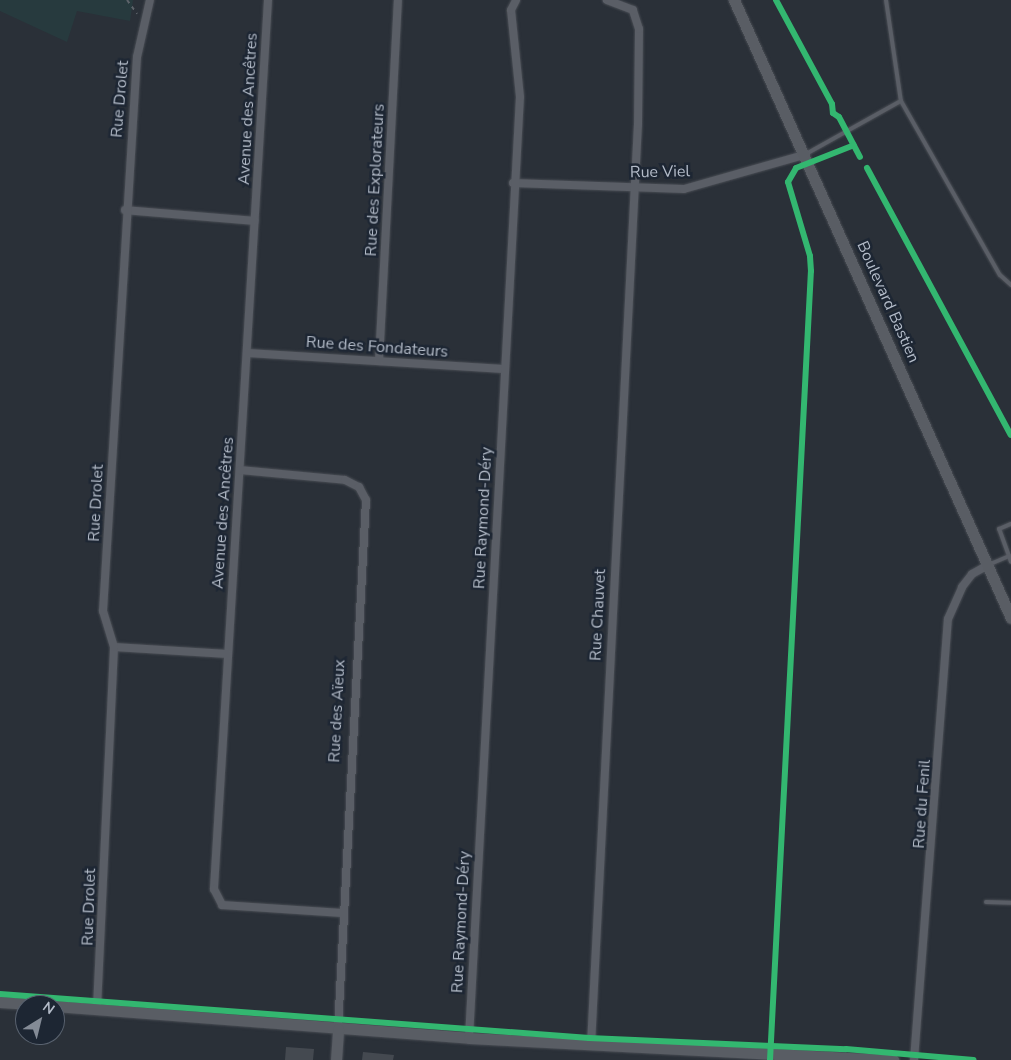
<!DOCTYPE html>
<html>
<head>
<meta charset="utf-8">
<style>
  body { margin:0 }
  #map { position:relative; width:1011px; height:1060px; overflow:hidden; background:#2a3038; font-family:"Nunito Sans",sans-serif }
  div>[style] { position:absolute }
  .green>* { inset:0; background:#273a3e }
  .building>* { inset:0; background:#444950 }
  .path>* { height:2px; margin-top:-1px; transform-origin:0; background:repeating-linear-gradient(90deg,#5d636a 0 4px,transparent 0 8px) }
  .roads { filter:drop-shadow(0 0 1px #484c53) drop-shadow(0 0 1px #484c53) }
  .lane>* { height:4px; margin:-2px; padding:0 2px; transform-origin:2px; border-radius:2px; background:#5a5e66 }
  .street>* { height:8px; margin:-4px; padding:0 4px; transform-origin:4px; border-radius:4px; background:#5a5e66 }
  .secondary>* { height:11px; margin:-5.5px; padding:0 5.5px; transform-origin:5.5px; border-radius:5.5px; background:#595d64 }
  .cycleway>* { height:6px; margin:-3px; padding:0 3px; transform-origin:3px; border-radius:3px; background:#33b770 }
  span { translate:-50% -50%; white-space:nowrap; text-align:center; line-height:1.15; -webkit-text-stroke:5px #1d2633; paint-order:stroke }
  .street-label { font-size:16px; color:#b4bcc9 }
  .north { position:absolute; left:15px; top:995px; width:50px; height:50px; box-sizing:border-box; background:#1d2633; border:1px solid #59626f; border-radius:50%; rotate:36deg; font-size:14px; font-weight:700; line-height:20px; text-align:center; color:#b4bcc9 }
  .north::after { content:''; display:block; margin:auto; width:18px; height:22px; background:#848b96; clip-path:polygon(50% 0,100% 100%,50% 72%,0 100%) }
</style>
</head>
<body>
<div id="map">
  <div class="green">
    <div style="clip-path:polygon(0 0,133px 0,130px 21px,77px 11px,67px 42px,0 11px)"></div>
  </div>
  <div class="building">
    <div style="clip-path:polygon(286px 1047px,314px 1049px,313px 1060px,285px 1060px)"></div>
    <div style="clip-path:polygon(363px 1052px,394px 1055px,393px 1060px,362px 1060px)"></div>
  </div>
  <div class="path">
    <div style="left:127px;top:0;width:17px;rotate:54deg"></div>
  </div>
  <div class="roads">
    <div class="lane">
      <div style="left:886px;top:0;width:102px;rotate:81.6deg"></div>
      <div style="left:806px;top:154px;width:109px;rotate:-29.2deg"></div>
      <div style="left:901px;top:101px;width:200px;rotate:60.4deg"></div>
      <div style="left:1000px;top:275px;width:15px;rotate:42deg"></div>
      <div style="left:1009px;top:556px;width:29px;rotate:-110deg"></div>
      <div style="left:999px;top:529px;width:13px;rotate:-23deg"></div>
      <div style="left:988px;top:565px;width:23px;rotate:-23deg"></div>
      <div style="left:1009px;top:556px;width:6px;rotate:72deg"></div>
      <div style="left:986px;top:902px;width:25px;rotate:2deg"></div>
    </div>
    <div class="street">
      <div style="left:268px;top:0;width:891px;rotate:93.48deg"></div>
      <div style="left:214px;top:889px;width:18px;rotate:63deg"></div>
      <div style="left:222px;top:905px;width:120px;rotate:3.8deg"></div>
      <div style="left:513px;top:183px;width:171px;rotate:2deg"></div>
      <div style="left:684px;top:189px;width:125px;rotate:-15.8deg"></div>
      <div style="left:125px;top:210px;width:130px;rotate:4.8deg"></div>
      <div style="left:248px;top:353px;width:256px;rotate:3.6deg"></div>
      <div style="left:379px;top:361px;width:361px;rotate:-87deg"></div>
      <div style="left:240px;top:470px;width:105px;rotate:5.4deg"></div>
      <div style="left:345px;top:480px;width:16px;rotate:27deg"></div>
      <div style="left:359px;top:487px;width:15px;rotate:62deg"></div>
      <div style="left:366px;top:500px;width:530px;rotate:93.03deg"></div>
      <div style="left:114px;top:647px;width:114px;rotate:3.5deg"></div>
      <div style="left:97px;top:1008px;width:361px;rotate:-87.3deg"></div>
      <div style="left:114px;top:647px;width:38px;rotate:-107deg"></div>
      <div style="left:103px;top:611px;width:555px;rotate:-86.49deg"></div>
      <div style="left:137px;top:57px;width:58px;rotate:-77.2deg"></div>
      <div style="left:469px;top:1038px;width:942px;rotate:-86.9deg"></div>
      <div style="left:520px;top:97px;width:87px;rotate:-95.9deg"></div>
      <div style="left:511px;top:10px;width:11px;rotate:-63deg"></div>
      <div style="left:591px;top:1045px;width:921px;rotate:-87.08deg"></div>
      <div style="left:638px;top:125px;width:96px;rotate:-89.4deg"></div>
      <div style="left:639px;top:29px;width:20px;rotate:-108deg"></div>
      <div style="left:633px;top:10px;width:28px;rotate:-159deg"></div>
      <div style="left:914px;top:1060px;width:442px;rotate:-85.6deg"></div>
      <div style="left:948px;top:619px;width:35px;rotate:-66deg"></div>
      <div style="left:962px;top:587px;width:16px;rotate:-52deg"></div>
      <div style="left:972px;top:574px;width:18px;rotate:-29deg"></div>
    </div>
    <div class="secondary">
      <div style="left:734px;top:0;width:677px;rotate:65.86deg"></div>
      <div style="left:0;top:1002px;width:45px;rotate:3.8deg"></div>
      <div style="left:55px;top:1006px;width:415px;rotate:4.4deg"></div>
      <div style="left:469px;top:1038px;width:425px;rotate:3deg"></div>
      <div style="left:336px;top:1060px;width:31px;rotate:-86deg"></div>
    </div>
  </div>
  <div class="cycleway">
    <div style="left:776px;top:0;width:118px;rotate:61.7deg"></div>
    <div style="left:832px;top:104px;width:9px;rotate:84deg"></div>
    <div style="left:833px;top:113px;width:7px;rotate:34deg"></div>
    <div style="left:839px;top:117px;width:45px;rotate:62.3deg"></div>
    <div style="left:867px;top:168px;width:303px;rotate:61.7deg"></div>
    <div style="left:0;top:994px;width:591px;rotate:4.27deg"></div>
    <div style="left:589px;top:1038px;width:257px;rotate:2.5deg"></div>
    <div style="left:846px;top:1049px;width:128px;rotate:4.9deg"></div>
    <div style="left:770px;top:1060px;width:790px;rotate:-87.03deg"></div>
    <div style="left:811px;top:271px;width:15px;rotate:-94deg"></div>
    <div style="left:810px;top:256px;width:77px;rotate:-106.6deg"></div>
    <div style="left:788px;top:182px;width:16px;rotate:-60deg"></div>
    <div style="left:796px;top:168px;width:62px;rotate:-21.6deg"></div>
  </div>
  <div class="street-label">
    <span style="left:120px;top:99px;rotate:-85deg">Rue Drolet</span>
    <span style="left:248px;top:109px;rotate:-87deg">Avenue des Ancêtres</span>
    <span style="left:660px;top:172px;rotate:-1deg">Rue Viel</span>
    <span style="left:375px;top:180px;rotate:-87deg">Rue des Explorateurs</span>
    <span style="left:888px;top:302px;rotate:66deg">Boulevard Bastien</span>
    <span style="left:377px;top:347px;rotate:4deg">Rue des Fondateurs</span>
    <span style="left:96px;top:503px;rotate:-87deg">Rue Drolet</span>
    <span style="left:223px;top:513px;rotate:-86deg">Avenue des Ancêtres</span>
    <span style="left:483px;top:518px;rotate:-87deg">Rue Raymond-Déry</span>
    <span style="left:598px;top:615px;rotate:-87deg">Rue Chauvet</span>
    <span style="left:337px;top:711px;rotate:-87deg">Rue des Aïeux</span>
    <span style="left:922px;top:804px;rotate:-86deg">Rue du Fenil</span>
    <span style="left:89px;top:907px;rotate:-88deg">Rue Drolet</span>
    <span style="left:461px;top:922px;rotate:-87deg">Rue Raymond-Déry</span>
  </div>
  <div class="north">N</div>
</div>
</body>
</html>
